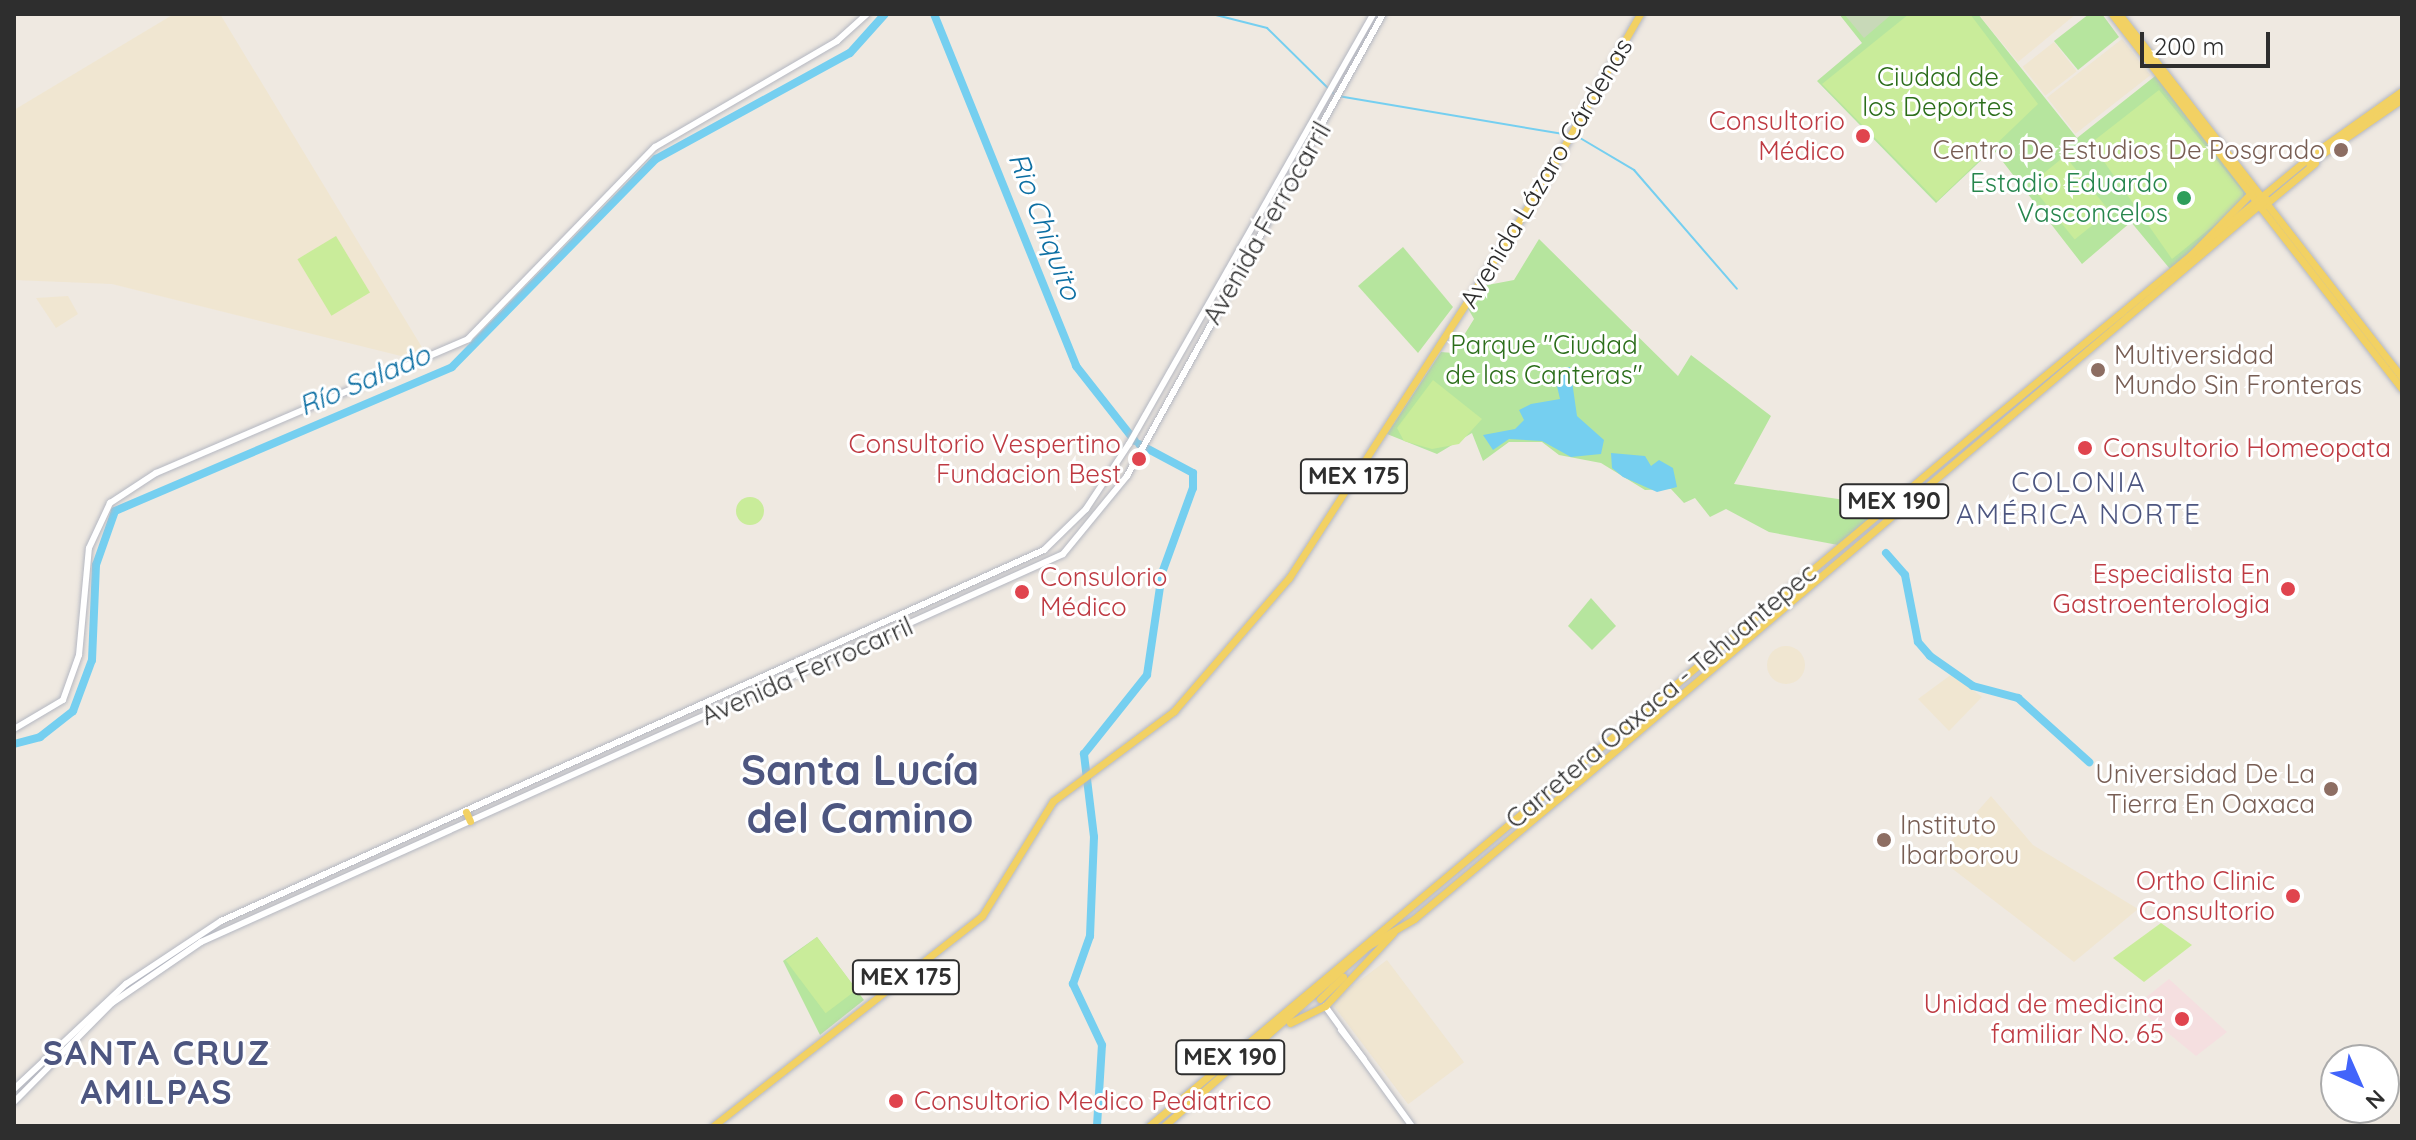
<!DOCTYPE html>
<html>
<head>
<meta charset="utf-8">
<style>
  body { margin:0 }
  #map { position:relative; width:2416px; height:1140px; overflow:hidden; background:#efe9e1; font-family:Quicksand,sans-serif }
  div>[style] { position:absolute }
  .education>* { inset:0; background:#f0e6d1; transform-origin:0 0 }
  .round { border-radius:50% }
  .medical>* { inset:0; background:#f5dfe0 }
  .green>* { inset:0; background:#b6e59e }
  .cemetery>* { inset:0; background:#c8d9b8 }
  .pitch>* { inset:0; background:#c9ec9a; transform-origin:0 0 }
  .water>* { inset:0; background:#75cff0 }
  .stream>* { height:2px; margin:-1px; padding:0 1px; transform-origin:1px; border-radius:1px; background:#75cff0 }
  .river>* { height:8px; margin:-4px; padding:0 4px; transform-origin:4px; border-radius:4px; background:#75cff0 }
  .roads { filter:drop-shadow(0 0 2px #b4b7c1) drop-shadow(0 0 2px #b4b7c1) }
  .secondary>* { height:6px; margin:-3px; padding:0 3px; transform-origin:3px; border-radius:3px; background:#fff }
  .primary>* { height:7px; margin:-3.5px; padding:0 3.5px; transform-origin:3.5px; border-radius:3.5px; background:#f2d163 }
  .dots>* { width:22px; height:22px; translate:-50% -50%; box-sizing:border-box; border:4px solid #fff; border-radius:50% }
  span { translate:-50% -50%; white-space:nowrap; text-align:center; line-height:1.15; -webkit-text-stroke:6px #fff; paint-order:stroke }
  .shield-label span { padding:2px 6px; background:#fff; border:2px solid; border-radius:6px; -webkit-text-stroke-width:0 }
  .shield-label { font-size:24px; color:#2e2e2e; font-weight:700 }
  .park-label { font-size:26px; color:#2c6e1b }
  .health-label { font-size:26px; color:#be3a42 }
  .right { translate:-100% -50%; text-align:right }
  .left { translate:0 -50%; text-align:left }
  .education-label { font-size:26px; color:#785e54 }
  .street-label { font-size:26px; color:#2e2e2e }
  .leisure-label { font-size:26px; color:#27864d }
  .water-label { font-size:28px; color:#0d6fa3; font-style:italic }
  .neighbourhood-label { font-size:28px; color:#4d5680; letter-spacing:2px }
  .district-label { font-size:34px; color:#4d5680; font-weight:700; letter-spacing:2px }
  .town-label { font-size:42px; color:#4d5680; font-weight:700 }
  .frame { position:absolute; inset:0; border:16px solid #2e2e2e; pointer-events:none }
  .north { position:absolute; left:2320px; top:1044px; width:80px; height:80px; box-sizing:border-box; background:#fff; border:2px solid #ababab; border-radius:50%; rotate:135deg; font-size:22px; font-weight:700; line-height:32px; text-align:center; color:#2e2e2e }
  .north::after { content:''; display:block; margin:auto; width:28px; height:36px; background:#4264fb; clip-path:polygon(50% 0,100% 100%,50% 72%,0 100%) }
  .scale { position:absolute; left:2140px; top:32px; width:130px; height:36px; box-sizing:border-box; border:4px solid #2e2e2e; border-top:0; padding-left:10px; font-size:24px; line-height:28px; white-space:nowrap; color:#2e2e2e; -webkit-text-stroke:6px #fff; paint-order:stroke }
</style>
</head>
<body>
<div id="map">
  <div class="education">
    <div style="clip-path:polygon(174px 14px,220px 14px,426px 354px,417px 360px,112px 284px,14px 280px,14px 110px)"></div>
    <div style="clip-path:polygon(1978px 14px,2076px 14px,2018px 62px)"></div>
    <div style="left:2122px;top:39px;width:46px;height:95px;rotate:52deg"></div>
    <div style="left:2054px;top:42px;width:37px;height:40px;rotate:52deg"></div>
    <div style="clip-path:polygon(68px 296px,78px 314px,56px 328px,36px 298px)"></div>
    <div class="round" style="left:1767px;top:646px;width:38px;height:38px"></div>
    <div style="clip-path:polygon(1952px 674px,1982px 697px,1949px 731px,1918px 699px)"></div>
    <div style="clip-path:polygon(1991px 796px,2033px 845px,2138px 909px,2074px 962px,1937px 857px)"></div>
    <div style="left:1387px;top:960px;width:128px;height:70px;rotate:53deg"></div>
  </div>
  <div class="medical">
    <div style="clip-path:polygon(2169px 979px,2227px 1032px,2196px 1056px,2135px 1006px)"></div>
  </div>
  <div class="green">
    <div style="clip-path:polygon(1839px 14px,1978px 14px,2077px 138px,2159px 73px,2252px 200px,2170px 269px,2131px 222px,2082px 264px,1993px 149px,1936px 203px,1817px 81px,1862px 43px)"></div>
    <div style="clip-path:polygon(2089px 14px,2102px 14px,2119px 37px,2078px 70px,2054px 41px)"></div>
    <div style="clip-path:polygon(1539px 239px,1678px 376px,1691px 355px,1771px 416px,1734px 484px,1845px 500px,1871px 518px,1838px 545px,1769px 532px,1726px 509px,1710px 517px,1695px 498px,1684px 503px,1671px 489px,1645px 490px,1601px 463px,1559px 455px,1542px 442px,1509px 442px,1483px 461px,1472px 433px,1437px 454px,1387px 434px,1441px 352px,1453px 353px,1474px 319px,1466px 305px,1477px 287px,1514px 280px)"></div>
    <div style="clip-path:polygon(1403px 247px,1453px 307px,1418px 353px,1358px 286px)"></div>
    <div style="clip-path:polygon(1591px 598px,1616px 626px,1592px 650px,1568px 626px)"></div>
    <div style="clip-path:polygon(817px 937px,864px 1000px,820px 1035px,783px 961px)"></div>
  </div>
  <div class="cemetery">
    <div style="clip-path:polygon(1844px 14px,1892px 14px,1864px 38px)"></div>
  </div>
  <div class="pitch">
    <div style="clip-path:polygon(1909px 14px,1970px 14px,2038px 104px,1937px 201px,1822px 84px)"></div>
    <div style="clip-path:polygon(2159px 90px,2243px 192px,2243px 202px,2172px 259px,2091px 143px)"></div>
    <div style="left:2065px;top:156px;width:71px;height:45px;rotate:51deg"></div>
    <div style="left:336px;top:236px;width:66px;height:45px;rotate:59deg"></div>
    <div style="clip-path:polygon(1433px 380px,1482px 419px,1459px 444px,1432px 449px,1404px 441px,1397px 428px)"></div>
    <div class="round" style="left:736px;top:497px;width:28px;height:28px"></div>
    <div style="clip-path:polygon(2161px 923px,2192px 945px,2144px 982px,2113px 958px)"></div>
    <div style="left:817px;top:937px;width:66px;height:39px;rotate:53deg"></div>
  </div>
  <div class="water">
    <div style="clip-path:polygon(1570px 367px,1577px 416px,1604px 440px,1601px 454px,1571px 457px,1542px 441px,1509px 439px,1493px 450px,1483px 435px,1515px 429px,1524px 420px,1519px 410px,1531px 404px,1560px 399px,1553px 369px)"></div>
    <div style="clip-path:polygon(1611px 453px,1645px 456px,1651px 466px,1659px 460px,1673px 468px,1677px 487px,1657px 492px,1623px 477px,1612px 468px)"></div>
  </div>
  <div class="stream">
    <div style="left:1212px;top:14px;width:57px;rotate:14.3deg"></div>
    <div style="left:1267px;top:28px;width:93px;rotate:44.6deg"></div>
    <div style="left:1338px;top:96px;width:233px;rotate:9.6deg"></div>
    <div style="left:1575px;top:135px;width:69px;rotate:30.7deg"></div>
    <div style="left:1634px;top:170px;width:157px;rotate:49.1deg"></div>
  </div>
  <div class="river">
    <div style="left:934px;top:14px;width:380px;rotate:68deg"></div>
    <div style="left:1076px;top:366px;width:95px;rotate:51.8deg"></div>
    <div style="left:1886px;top:553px;width:29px;rotate:49deg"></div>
    <div style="left:1905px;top:575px;width:68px;rotate:79deg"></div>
    <div style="left:1918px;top:642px;width:18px;rotate:49deg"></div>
    <div style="left:1930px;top:656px;width:52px;rotate:34.9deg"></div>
    <div style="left:1973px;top:686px;width:47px;rotate:14.9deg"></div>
    <div style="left:2018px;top:698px;width:96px;rotate:42deg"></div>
    <div style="left:14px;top:744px;width:27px;rotate:-15deg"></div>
    <div style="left:40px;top:737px;width:42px;rotate:-38.2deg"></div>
    <div style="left:73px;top:711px;width:54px;rotate:-69.6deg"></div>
    <div style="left:92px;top:660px;width:95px;rotate:-87.6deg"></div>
    <div style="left:96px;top:565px;width:57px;rotate:-70.6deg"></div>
    <div style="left:115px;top:511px;width:366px;rotate:-23.1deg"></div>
    <div style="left:452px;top:367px;width:291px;rotate:-45.6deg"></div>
    <div style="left:656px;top:159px;width:221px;rotate:-28.7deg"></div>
    <div style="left:850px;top:53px;width:52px;rotate:-48.1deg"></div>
    <div style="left:1097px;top:1126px;width:81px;rotate:-86.5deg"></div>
    <div style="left:1102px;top:1045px;width:68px;rotate:-115.4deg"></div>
    <div style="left:1073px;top:984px;width:51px;rotate:-70.5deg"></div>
    <div style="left:1090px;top:936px;width:99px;rotate:-87.7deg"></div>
    <div style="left:1094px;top:837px;width:84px;rotate:-96.9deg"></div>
    <div style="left:1084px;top:754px;width:101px;rotate:-51.4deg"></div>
    <div style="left:1147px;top:675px;width:103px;rotate:-81.6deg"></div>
    <div style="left:1162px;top:573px;width:90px;rotate:-70deg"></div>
    <div style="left:1193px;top:488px;width:15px;rotate:-90deg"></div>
    <div style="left:1193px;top:473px;width:61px;rotate:-151.8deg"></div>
  </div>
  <div class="roads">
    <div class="secondary">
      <div style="left:14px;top:729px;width:57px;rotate:-30.6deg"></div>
      <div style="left:63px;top:700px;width:48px;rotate:-70.4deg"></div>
      <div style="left:79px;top:655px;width:107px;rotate:-84.7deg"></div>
      <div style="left:89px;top:548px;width:50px;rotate:-65deg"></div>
      <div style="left:110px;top:503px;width:55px;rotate:-33.1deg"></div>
      <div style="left:156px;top:473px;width:340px;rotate:-23.2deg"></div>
      <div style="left:468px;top:339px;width:268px;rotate:-45.8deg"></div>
      <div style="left:655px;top:147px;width:211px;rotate:-30.2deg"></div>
      <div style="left:837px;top:41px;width:40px;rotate:-42deg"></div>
      <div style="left:1325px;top:1006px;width:148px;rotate:54.1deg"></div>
      <div style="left:1341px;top:1030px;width:37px;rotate:52deg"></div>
      <div style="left:14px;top:1089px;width:154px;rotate:-43.2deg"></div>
      <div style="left:126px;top:984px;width:114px;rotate:-33.6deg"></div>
      <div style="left:221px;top:921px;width:903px;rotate:-24.27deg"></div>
      <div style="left:1044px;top:550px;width:59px;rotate:-44.3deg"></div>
      <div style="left:1086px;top:509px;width:78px;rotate:-56.5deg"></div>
      <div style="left:1129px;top:444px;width:494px;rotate:-60.4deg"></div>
      <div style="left:14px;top:1102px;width:139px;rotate:-45.3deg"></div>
      <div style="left:112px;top:1003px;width:108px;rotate:-34.4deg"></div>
      <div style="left:201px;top:942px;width:945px;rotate:-24.23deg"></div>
      <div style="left:1063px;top:554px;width:101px;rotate:-50.6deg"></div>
      <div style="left:1127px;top:476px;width:528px;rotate:-61.01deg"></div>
    </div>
    <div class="primary">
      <div style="left:2112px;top:14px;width:241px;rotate:52.4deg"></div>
      <div style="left:2119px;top:14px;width:461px;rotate:52.1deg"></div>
      <div style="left:2309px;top:163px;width:113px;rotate:-34.5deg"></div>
      <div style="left:2315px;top:163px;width:70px;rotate:140.2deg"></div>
      <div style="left:2261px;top:208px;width:229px;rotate:52.1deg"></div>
      <div style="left:2188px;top:258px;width:91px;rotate:-45.9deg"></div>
      <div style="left:466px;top:812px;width:10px;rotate:66deg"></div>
      <div style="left:1320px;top:999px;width:32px;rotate:-44deg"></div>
      <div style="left:1290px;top:1023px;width:39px;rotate:-26deg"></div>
      <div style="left:1325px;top:1006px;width:100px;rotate:-47deg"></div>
      <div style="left:713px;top:1126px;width:341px;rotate:-38deg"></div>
      <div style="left:982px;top:916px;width:135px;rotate:-58.3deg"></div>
      <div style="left:1053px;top:801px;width:151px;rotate:-36.6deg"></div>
      <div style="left:1174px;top:711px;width:176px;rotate:-49.2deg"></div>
      <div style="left:1289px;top:578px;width:456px;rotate:-57.2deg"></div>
      <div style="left:1536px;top:195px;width:209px;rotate:-60.1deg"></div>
      <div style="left:1149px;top:1126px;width:1094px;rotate:-39.99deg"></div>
      <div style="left:1987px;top:423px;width:424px;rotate:-39.5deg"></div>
      <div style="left:2314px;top:153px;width:108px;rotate:-35.2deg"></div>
      <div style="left:1164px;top:1126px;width:272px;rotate:-41.4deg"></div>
      <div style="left:1368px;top:946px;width:53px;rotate:-30.4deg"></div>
      <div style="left:1414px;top:919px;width:273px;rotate:-39.9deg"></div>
      <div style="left:1623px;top:744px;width:843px;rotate:-40.28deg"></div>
    </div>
  </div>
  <div class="dots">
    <div style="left:1863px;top:136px;background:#e0444e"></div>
    <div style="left:2341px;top:150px;background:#8d6e63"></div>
    <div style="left:2184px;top:198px;background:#2e9e5b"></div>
    <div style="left:2098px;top:370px;background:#8d6e63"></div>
    <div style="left:2085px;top:448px;background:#e0444e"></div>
    <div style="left:1139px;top:459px;background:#e0444e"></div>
    <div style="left:2288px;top:589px;background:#e0444e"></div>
    <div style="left:1022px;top:592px;background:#e0444e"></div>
    <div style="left:2331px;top:789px;background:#8d6e63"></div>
    <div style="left:1884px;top:840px;background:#8d6e63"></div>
    <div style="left:2293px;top:896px;background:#e0444e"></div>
    <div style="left:2182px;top:1019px;background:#e0444e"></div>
    <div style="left:896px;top:1101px;background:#e0444e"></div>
  </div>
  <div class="shield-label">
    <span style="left:1354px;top:476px">MEX 175</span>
    <span style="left:1894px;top:501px">MEX 190</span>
    <span style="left:906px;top:977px">MEX 175</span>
    <span style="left:1230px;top:1057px">MEX 190</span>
  </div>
  <div class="park-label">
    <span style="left:1938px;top:92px">Ciudad de<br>los Deportes</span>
    <span style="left:1544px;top:360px">Parque "Ciudad<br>de las Canteras"</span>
  </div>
  <div class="health-label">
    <span class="right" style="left:1845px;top:136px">Consultorio<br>Médico</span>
    <span class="right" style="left:1121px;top:459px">Consultorio Vespertino<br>Fundacion Best</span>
    <span class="left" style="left:2103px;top:448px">Consultorio Homeopata</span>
    <span class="right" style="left:2270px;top:589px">Especialista En<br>Gastroenterologia</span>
    <span class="left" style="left:1040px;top:592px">Consulorio<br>Médico</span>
    <span class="right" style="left:2275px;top:896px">Ortho Clinic<br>Consultorio</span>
    <span class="right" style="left:2164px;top:1019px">Unidad de medicina<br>familiar No. 65</span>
    <span class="left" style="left:914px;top:1101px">Consultorio Medico Pediatrico</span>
  </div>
  <div class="education-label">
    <span class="right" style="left:2325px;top:150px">Centro De Estudios De Posgrado</span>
    <span class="left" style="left:2114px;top:370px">Multiversidad<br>Mundo Sin Fronteras</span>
    <span class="right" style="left:2315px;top:789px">Universidad De La<br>Tierra En Oaxaca</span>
    <span class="left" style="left:1900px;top:840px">Instituto<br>Ibarborou</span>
  </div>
  <div class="street-label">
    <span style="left:1546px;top:173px;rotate:-59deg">Avenida Lázaro Cárdenas</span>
    <span style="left:1267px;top:223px;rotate:-60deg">Avenida Ferrocarril</span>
    <span style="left:807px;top:671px;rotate:-24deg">Avenida Ferrocarril</span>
    <span style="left:1661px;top:696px;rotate:-40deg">Carretera Oaxaca - Tehuantepec</span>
  </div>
  <div class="leisure-label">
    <span class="right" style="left:2168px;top:198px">Estadio Eduardo<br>Vasconcelos</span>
  </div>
  <div class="water-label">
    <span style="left:1045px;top:226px;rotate:69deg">Rio Chiquito</span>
    <span style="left:364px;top:380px;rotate:-23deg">Río Salado</span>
  </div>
  <div class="neighbourhood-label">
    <span style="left:2079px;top:498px">COLONIA<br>AMÉRICA NORTE</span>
  </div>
  <div class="district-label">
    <span style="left:157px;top:1072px">SANTA CRUZ<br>AMILPAS</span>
  </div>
  <div class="town-label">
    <span style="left:860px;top:794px">Santa Lucía<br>del Camino</span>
  </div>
  <div class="frame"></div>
  <div class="north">N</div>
  <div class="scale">200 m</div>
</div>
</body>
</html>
